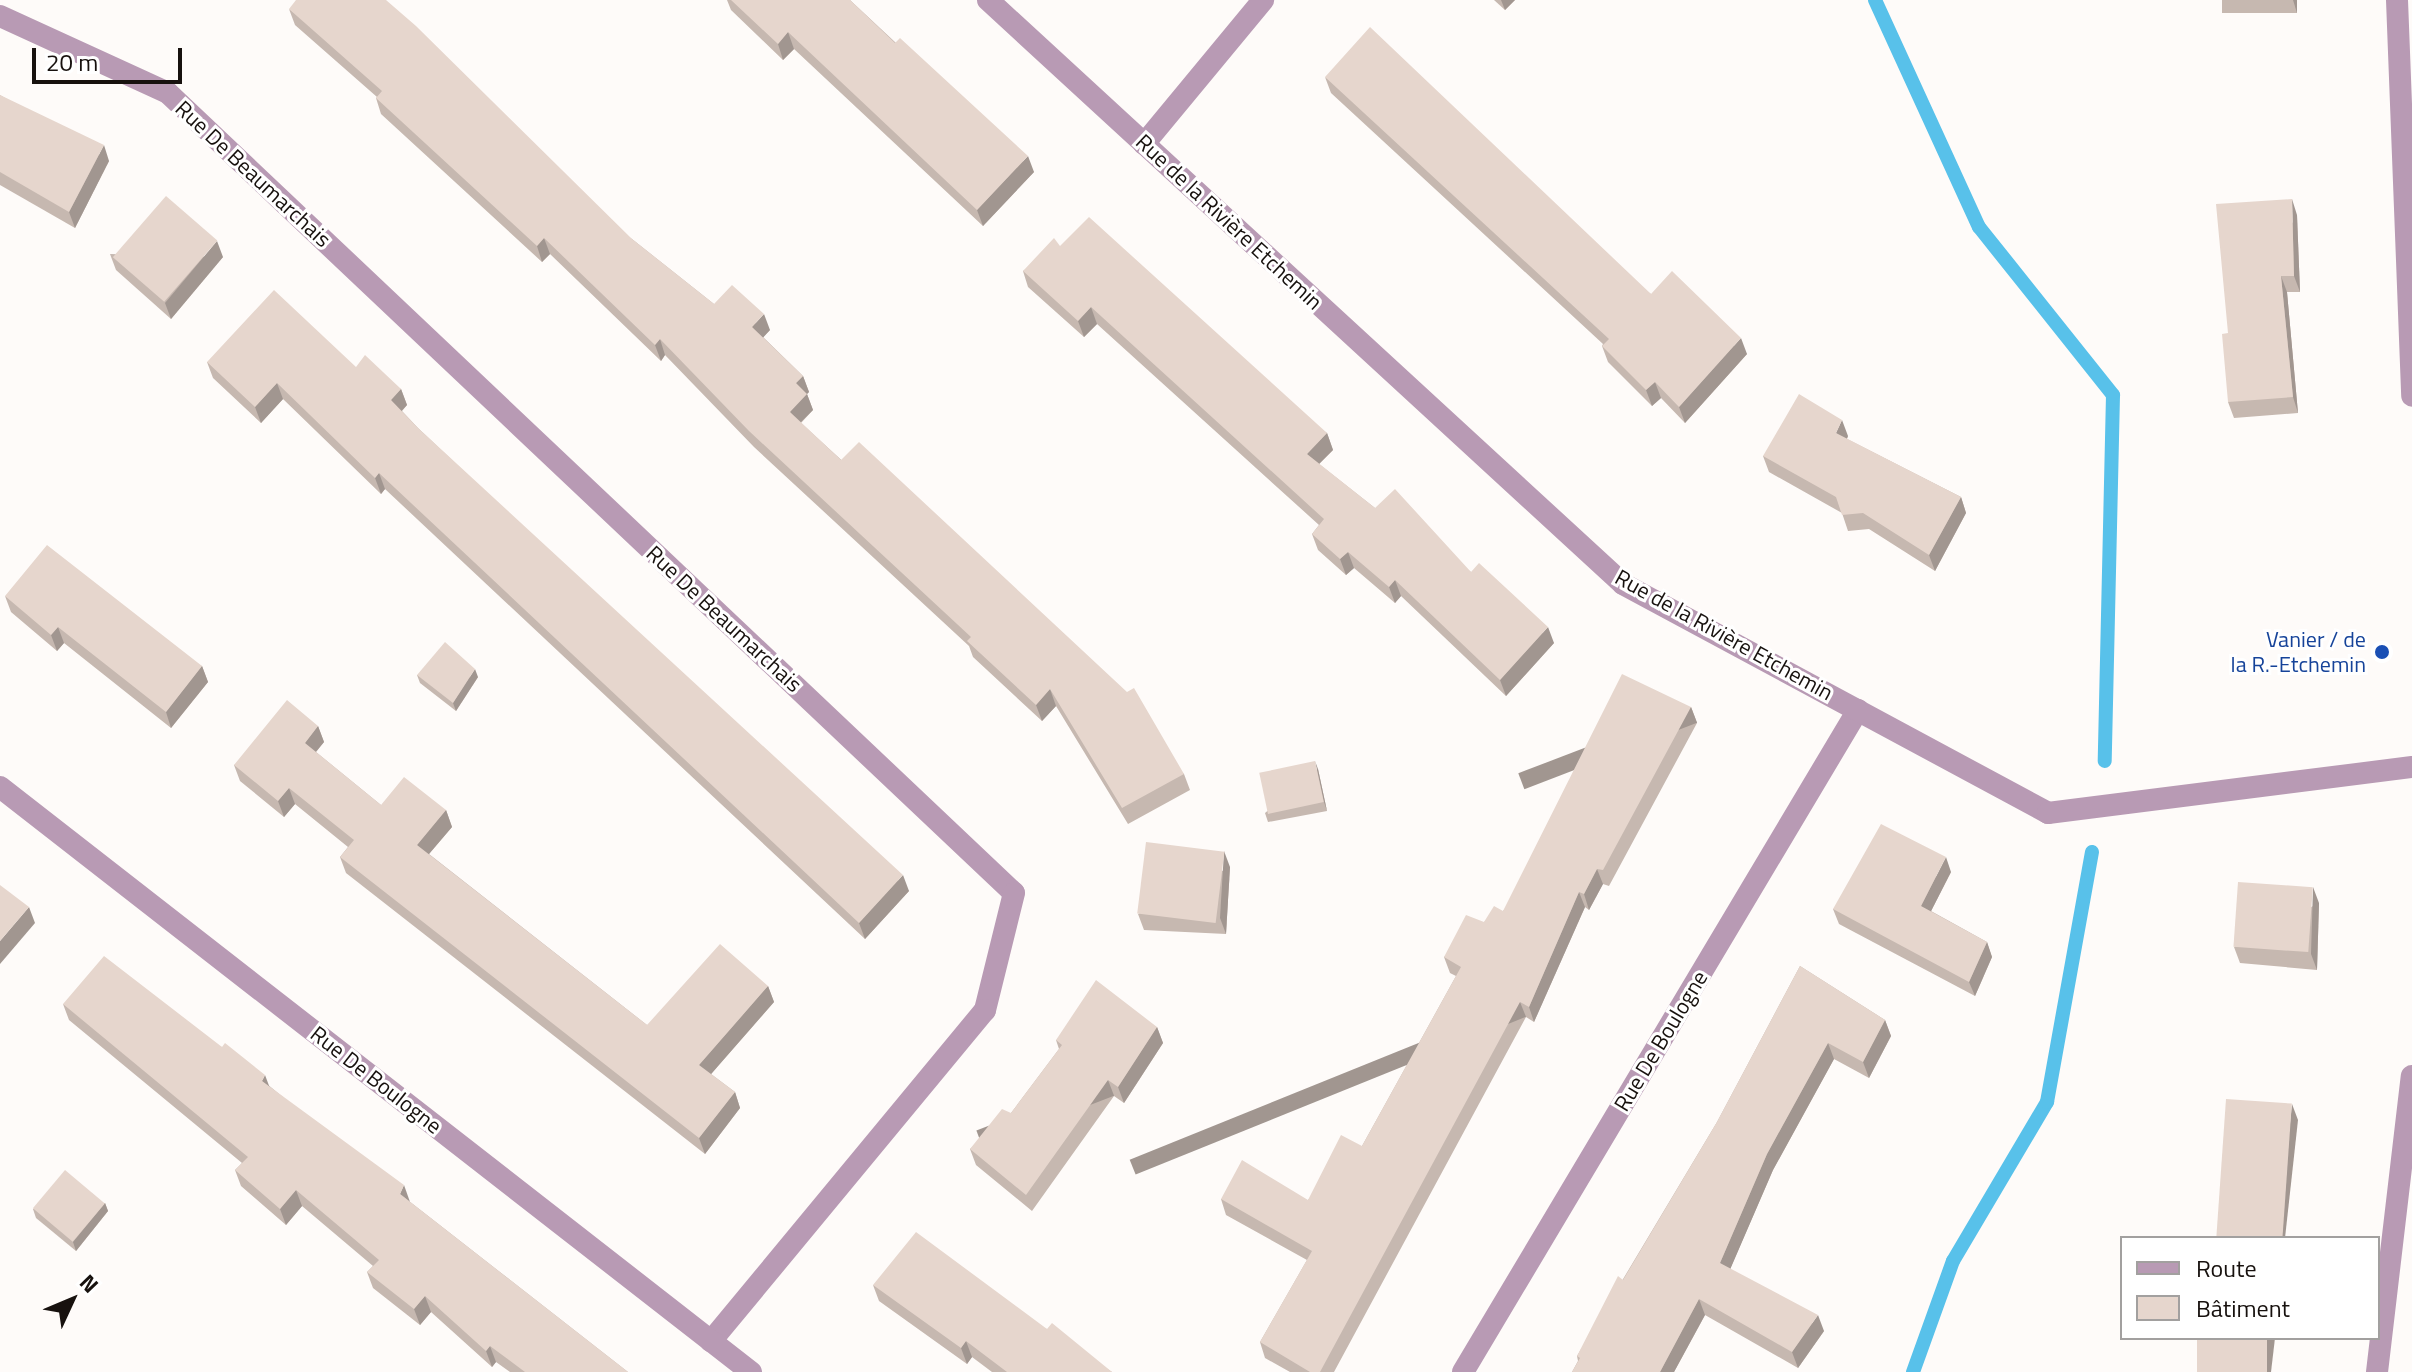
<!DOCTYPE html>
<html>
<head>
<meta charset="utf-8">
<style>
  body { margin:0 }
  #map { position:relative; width:2412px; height:1372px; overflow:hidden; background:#fefbf9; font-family:"Titillium Web",sans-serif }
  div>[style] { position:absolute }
  .stream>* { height:14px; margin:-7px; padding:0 7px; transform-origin:7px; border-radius:7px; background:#58c1ea }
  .minor>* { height:22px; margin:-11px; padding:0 11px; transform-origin:11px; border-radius:11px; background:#b89ab4 }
  .tertiary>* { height:22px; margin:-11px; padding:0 11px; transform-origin:11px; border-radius:11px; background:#b89ab4 }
  .wall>* { inset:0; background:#c6b8b0; transform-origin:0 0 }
  .shaded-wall>* { inset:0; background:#a19690; transform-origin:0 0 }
  .building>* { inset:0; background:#e6d6cd; transform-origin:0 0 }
  .dots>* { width:22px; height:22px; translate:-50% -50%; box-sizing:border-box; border:4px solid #fff; border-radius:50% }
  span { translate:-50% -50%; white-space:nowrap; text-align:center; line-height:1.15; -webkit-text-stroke:6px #fff; paint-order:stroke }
  .street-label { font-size:22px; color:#17110e }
  .transit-label { font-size:22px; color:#164399 }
  .right { translate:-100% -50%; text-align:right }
  .legend { position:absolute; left:2120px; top:1236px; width:260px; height:104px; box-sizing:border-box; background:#fff; border:2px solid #a2a09f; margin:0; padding:10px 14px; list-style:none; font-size:24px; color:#17110e }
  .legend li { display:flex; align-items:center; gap:16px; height:40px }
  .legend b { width:40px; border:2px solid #a2a09f }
  .north { position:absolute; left:32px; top:1260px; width:80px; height:80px; -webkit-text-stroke:6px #fff; paint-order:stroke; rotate:46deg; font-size:22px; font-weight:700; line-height:32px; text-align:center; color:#17110e }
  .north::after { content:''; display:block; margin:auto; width:28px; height:36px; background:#17110e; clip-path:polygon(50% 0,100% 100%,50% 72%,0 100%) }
  .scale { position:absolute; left:32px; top:48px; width:150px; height:36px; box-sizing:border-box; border:4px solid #17110e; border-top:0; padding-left:10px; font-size:24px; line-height:28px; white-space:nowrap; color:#17110e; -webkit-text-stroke:6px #fff; paint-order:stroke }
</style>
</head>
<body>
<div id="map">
  <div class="stream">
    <div style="left:1875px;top:0;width:250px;rotate:65.4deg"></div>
    <div style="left:1979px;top:227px;width:215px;rotate:51.4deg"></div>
    <div style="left:2113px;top:395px;width:366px;rotate:91.3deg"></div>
    <div style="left:1913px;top:1372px;width:118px;rotate:-70.2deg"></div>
    <div style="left:1953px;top:1261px;width:185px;rotate:-59.4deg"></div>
    <div style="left:2047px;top:1102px;width:254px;rotate:-79.8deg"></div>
  </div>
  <div class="minor">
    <div style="left:0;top:16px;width:185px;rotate:24.6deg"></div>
    <div style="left:168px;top:93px;width:1164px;rotate:43.4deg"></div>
    <div style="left:1014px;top:893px;width:121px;rotate:103.9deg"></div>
    <div style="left:985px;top:1010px;width:430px;rotate:129.6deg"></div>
    <div style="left:1144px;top:144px;width:187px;rotate:-50.4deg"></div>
    <div style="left:0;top:787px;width:952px;rotate:37.92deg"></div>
    <div style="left:1463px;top:1372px;width:771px;rotate:-59.18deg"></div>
  </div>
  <div class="tertiary">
    <div style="left:988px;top:0;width:863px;rotate:42.6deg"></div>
    <div style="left:1623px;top:584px;width:483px;rotate:28.3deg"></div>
    <div style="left:2048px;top:813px;width:367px;rotate:-7.2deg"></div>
    <div style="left:2397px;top:0;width:396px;rotate:87.8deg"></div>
    <div style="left:2377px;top:1372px;width:298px;rotate:-83.3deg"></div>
  </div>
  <div class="wall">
    <div style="clip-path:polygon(727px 0,850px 0,1034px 172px,983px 226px,794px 49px,783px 60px,731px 10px)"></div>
    <div style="clip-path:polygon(1494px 0,1515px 0,1505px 10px)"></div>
    <div style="left:2222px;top:0;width:75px;height:13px"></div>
    <div style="clip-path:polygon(289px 9px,632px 239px,714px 304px,770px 330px,763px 337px,803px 376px,809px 392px,807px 394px,813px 410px,801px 423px,1184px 774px,1190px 790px,1128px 824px,1056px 706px,1042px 721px,973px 657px,969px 646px,754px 447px,665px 355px,661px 361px,550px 254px,542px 262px,381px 114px,376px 98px,377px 97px,295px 25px)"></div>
    <div style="clip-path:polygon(1325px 77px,1651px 294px,1747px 354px,1685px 423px,1661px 398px,1652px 406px,1608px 362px,1602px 346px,1603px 344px,1331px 93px)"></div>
    <div style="clip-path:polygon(0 95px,109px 161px,75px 228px,0 185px)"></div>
    <div style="clip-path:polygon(2297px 215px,2300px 292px,2287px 292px,2298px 413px,2234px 418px,2228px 402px,2228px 333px)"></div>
    <div style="clip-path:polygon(1060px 246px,1327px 433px,1333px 450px,1319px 464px,1375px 508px,1471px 572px,1554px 643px,1506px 696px,1401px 596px,1395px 603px,1354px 568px,1346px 575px,1318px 550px,1312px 534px,1319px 525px,1097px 324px,1084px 337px,1028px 287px,1023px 271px)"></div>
    <div style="clip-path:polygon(110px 254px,223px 257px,171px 319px,116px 270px)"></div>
    <div style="clip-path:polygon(207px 362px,356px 367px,401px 389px,407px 405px,402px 411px,418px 428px,909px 891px,865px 939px,385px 489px,381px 494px,283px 399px,261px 423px,213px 378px)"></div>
    <div style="clip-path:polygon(1848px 436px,1847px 439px,1961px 497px,1966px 513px,1935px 571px,1869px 529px,1848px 531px,1842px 513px,1769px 472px,1763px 456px)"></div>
    <div style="clip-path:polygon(5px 596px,202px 666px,208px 682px,171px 728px,64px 643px,57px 651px,11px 612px)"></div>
    <div style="clip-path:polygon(417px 675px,478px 677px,456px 711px,420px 683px)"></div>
    <div style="clip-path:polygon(1691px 707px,1697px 723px,1609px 886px,1603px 884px,1589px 910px,1585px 907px,1534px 1022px,1526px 1017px,1334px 1372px,1290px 1372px,1265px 1358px,1260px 1342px,1307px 1260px,1226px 1215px,1221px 1199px,1308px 1200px,1362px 1146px,1456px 976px,1450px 973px,1444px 957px,1484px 922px,1503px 911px)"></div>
    <div style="clip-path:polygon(318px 726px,324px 742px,316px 752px,381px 805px,446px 810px,452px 827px,429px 854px,647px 1025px,768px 986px,774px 1002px,711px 1074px,735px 1092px,740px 1108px,705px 1154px,346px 873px,340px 857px,348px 847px,295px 804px,284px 817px,240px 781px,234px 765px)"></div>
    <div style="clip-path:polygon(1318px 769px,1327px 811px,1268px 822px,1265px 813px)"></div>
    <div style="clip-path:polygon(1230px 867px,1226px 934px,1144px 930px,1138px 914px)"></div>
    <div style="clip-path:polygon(1951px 872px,1931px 911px,1987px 942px,1992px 957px,1975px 996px,1839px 924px,1833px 909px)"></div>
    <div style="clip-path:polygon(2319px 903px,2317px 970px,2240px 963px,2234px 947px)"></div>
    <div style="clip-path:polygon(1800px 966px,1885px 1020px,1891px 1036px,1869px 1078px,1834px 1059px,1773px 1170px,1730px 1269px,1824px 1331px,1798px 1368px,1705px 1315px,1674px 1372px,1572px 1372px,1578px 1361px,1577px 1356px,1717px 1122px)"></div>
    <div style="clip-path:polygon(63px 1004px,222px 1047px,409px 1201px,628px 1372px,510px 1372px,496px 1362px,492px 1367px,431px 1312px,420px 1325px,373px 1288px,367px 1272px,373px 1266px,302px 1206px,286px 1225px,241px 1186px,235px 1170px,242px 1163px,69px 1020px)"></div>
    <div style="clip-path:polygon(1157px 1027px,1163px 1043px,1124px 1103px,1114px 1096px,1032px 1211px,976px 1165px,970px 1149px,1011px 1113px,1059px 1049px,1056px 1040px)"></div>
    <div style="clip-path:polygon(105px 1203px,108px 1211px,76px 1251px,36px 1218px,33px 1209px)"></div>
    <div style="clip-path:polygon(873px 1285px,1047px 1329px,1112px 1372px,992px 1372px,972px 1357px,967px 1364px,879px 1301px)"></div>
  </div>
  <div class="shaded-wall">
    <div style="clip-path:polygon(1501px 0,1515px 0,1505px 10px)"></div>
    <div style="clip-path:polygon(2293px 0,2297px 0,2297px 13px)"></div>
    <div style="clip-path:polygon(788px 32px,794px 49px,783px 60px,778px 44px)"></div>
    <div style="clip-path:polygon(104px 145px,109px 161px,75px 228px,69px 212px)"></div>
    <div style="clip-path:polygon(1028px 156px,1034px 172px,983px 226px,977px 210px)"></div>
    <div style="clip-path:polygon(2292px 199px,2297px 215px,2300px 292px,2294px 276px)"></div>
    <div style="clip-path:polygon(544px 238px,550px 254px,542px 262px,537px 246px)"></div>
    <div style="clip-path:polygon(217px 241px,223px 257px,171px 319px,165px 303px)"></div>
    <div style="clip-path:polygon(2281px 276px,2287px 292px,2298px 413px,2293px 397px)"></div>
    <div style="clip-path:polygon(1091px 307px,1097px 324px,1084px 337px,1078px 321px)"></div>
    <div style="clip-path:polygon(764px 314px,770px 330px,758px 343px,752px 327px)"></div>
    <div style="clip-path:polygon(1741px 338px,1747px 354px,1685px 423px,1679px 407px)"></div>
    <div style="clip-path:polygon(660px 339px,665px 355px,661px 361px,655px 345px)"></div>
    <div style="clip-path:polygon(803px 376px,809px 392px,807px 394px,813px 410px,795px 428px,790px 412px,796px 383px)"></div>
    <div style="clip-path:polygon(1655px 382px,1661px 398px,1652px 406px,1646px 390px)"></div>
    <div style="clip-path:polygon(277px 383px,283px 399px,261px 423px,255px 407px)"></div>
    <div style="clip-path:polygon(401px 389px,407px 405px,397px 416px,391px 400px)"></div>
    <div style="clip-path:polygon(1842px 420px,1848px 436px,1842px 449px,1836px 433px)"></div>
    <div style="clip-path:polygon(1327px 433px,1333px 450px,1313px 470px,1307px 454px)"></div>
    <div style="clip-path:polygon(379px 473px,385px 489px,381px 494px,375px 478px)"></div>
    <div style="clip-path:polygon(1961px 497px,1966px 513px,1935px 571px,1929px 555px)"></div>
    <div style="clip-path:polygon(1348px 552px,1354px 568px,1346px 575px,1340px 559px)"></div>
    <div style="clip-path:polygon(1395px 580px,1401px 596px,1395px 603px,1389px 587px)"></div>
    <div style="clip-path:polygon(58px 627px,64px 643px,57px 651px,51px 635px)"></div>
    <div style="clip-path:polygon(1548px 627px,1554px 643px,1506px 696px,1500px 680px)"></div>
    <div style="clip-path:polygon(202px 666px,208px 682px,171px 728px,166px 712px)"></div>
    <div style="clip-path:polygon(475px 669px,478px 677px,456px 711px,453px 703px)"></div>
    <div style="clip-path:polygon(1050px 689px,1056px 706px,1042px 721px,1036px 705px)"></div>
    <div style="left:1691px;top:707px;width:17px;height:185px;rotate:69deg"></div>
    <div style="clip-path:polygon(318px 726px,324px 742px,310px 759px,305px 743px)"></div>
    <div style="clip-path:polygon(1315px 761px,1318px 769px,1327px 811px,1324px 802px)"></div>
    <div style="clip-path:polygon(289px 788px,295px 804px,284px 817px,278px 801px)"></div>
    <div style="clip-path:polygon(446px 810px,452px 827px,423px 861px,417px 845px)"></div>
    <div style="clip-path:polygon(1224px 851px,1230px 867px,1226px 934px,1220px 918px)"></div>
    <div style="clip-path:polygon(1946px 857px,1951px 872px,1926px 921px,1921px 906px)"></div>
    <div style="clip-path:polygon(1597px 869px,1603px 884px,1589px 910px,1584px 894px)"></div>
    <div style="clip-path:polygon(903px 875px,909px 891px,865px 939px,859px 923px)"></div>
    <div style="clip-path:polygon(2313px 887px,2319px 903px,2317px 970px,2311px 954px)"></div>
    <div style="clip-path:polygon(1579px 892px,1585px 907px,1534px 1022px,1529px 1007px)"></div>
    <div style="clip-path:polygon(29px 907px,35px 923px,0 964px,0 941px)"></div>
    <div style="clip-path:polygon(1987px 942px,1992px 957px,1975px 996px,1969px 982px)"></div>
    <div style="clip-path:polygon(768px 986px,774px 1002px,705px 1081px,699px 1065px)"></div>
    <div style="left:1520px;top:1002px;width:16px;height:421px;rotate:68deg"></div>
    <div style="clip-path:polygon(1885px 1020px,1891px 1036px,1869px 1078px,1863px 1062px)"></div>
    <div style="clip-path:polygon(1157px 1027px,1163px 1043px,1124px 1103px,1118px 1087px)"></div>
    <div style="clip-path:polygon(1828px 1043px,1834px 1059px,1773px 1170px,1726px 1279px,1720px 1263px,1767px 1154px)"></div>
    <div style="clip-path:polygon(265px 1075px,271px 1091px,262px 1081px)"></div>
    <div style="left:1108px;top:1080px;width:17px;height:141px;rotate:69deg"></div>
    <div style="clip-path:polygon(735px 1092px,740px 1108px,705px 1154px,699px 1138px)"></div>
    <div style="clip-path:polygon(2292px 1104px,2298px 1120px,2285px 1238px,2278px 1238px)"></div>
    <div style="clip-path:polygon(404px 1185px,410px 1202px,400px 1194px)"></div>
    <div style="clip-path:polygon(296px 1190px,302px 1206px,286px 1225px,280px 1209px)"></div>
    <div style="clip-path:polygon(105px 1203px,108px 1211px,76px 1251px,73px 1242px)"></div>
    <div style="clip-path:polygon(425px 1296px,431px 1312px,420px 1325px,414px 1309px)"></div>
    <div style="clip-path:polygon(1699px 1299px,1705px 1315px,1674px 1372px,1660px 1372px)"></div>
    <div style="clip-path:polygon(1818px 1315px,1824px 1331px,1798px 1368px,1792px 1352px)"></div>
    <div style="clip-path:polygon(2267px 1338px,2275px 1338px,2271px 1372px,2264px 1372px)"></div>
    <div style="clip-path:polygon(966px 1341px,972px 1357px,967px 1364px,961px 1348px)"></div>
    <div style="clip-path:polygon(490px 1346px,496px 1362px,492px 1367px,486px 1351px)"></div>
  </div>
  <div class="building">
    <div style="clip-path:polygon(296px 0,386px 0,416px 26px,632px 239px,714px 304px,732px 285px,764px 314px,752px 327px,803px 376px,796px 383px,807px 394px,790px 412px,841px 460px,859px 442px,1127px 692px,1134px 688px,1184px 774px,1122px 808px,1050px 689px,1036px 705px,967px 641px,971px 637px,749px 431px,660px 339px,655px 345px,544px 238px,537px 246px,376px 98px,382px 91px,289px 9px)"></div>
    <div style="clip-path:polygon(731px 0,850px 0,895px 43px,900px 38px,1028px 156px,977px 210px,788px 32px,778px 44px)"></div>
    <div style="clip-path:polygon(1370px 27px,1651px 294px,1672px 271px,1741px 338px,1679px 407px,1655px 382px,1646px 390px,1602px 346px,1609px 339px,1325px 77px)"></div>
    <div style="clip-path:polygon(0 95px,104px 145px,69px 212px,0 172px)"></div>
    <div style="left:166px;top:196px;width:68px;height:81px;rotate:41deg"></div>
    <div style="clip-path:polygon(2292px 199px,2294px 276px,2281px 276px,2293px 397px,2228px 402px,2222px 334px,2228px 333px,2216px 204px)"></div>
    <div style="clip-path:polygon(1089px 217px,1327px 433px,1307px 454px,1375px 508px,1395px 489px,1471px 572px,1479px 563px,1548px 627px,1500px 680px,1395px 580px,1389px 587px,1348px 552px,1340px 559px,1312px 534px,1324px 519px,1091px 307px,1078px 321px,1023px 271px,1054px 238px,1060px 246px)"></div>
    <div style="clip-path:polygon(274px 290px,356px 367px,365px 355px,401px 389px,391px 400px,418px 428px,903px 875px,859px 923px,379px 473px,375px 478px,277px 383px,255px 407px,207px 362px)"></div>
    <div style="clip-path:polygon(1799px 394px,1842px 420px,1836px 433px,1961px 497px,1929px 555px,1863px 513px,1842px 515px,1836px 497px,1763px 456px)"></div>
    <div style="clip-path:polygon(47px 545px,202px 666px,166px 712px,58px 627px,51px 635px,5px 596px)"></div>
    <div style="clip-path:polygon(445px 642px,475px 669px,453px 703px,417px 675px)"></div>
    <div style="clip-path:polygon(1622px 674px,1691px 707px,1603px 870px,1597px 869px,1584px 894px,1579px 892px,1529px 1007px,1520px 1002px,1320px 1372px,1310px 1372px,1260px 1342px,1312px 1251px,1221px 1199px,1242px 1160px,1308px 1200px,1341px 1135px,1362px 1146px,1461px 967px,1444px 957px,1466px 915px,1484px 922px,1494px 906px,1503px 911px)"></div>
    <div style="clip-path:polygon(287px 700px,318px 726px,305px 743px,381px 805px,404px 777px,446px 810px,417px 845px,647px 1025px,720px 944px,768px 986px,699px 1065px,735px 1092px,699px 1138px,340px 857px,354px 840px,289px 788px,278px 801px,234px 765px)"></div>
    <div style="left:1315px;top:761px;width:42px;height:57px;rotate:78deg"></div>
    <div style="clip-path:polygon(1881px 824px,1946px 857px,1921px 906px,1987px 942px,1969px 982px,1833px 909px)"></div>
    <div style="left:1146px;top:842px;width:79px;height:72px;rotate:7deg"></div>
    <div style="left:2238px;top:882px;width:75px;height:65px;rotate:4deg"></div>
    <div style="clip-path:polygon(0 885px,29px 907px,0 941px)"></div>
    <div style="clip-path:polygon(104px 956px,222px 1047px,225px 1043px,265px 1075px,262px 1081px,404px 1185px,400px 1194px,628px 1372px,525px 1372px,490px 1346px,486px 1351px,425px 1296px,414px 1309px,367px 1272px,379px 1260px,296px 1190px,280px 1209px,235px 1170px,248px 1157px,63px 1004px)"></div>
    <div style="clip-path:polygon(1800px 966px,1885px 1020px,1863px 1062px,1828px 1043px,1767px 1154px,1720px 1263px,1818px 1315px,1792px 1352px,1699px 1299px,1660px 1372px,1572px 1372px,1580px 1358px,1577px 1356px,1618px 1276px,1623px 1280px,1717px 1122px)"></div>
    <div style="clip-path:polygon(1096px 980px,1157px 1027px,1118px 1087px,1108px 1080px,1026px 1195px,970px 1149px,1002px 1109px,1011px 1113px,1062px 1045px,1056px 1040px)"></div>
    <div style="left:2226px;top:1099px;width:66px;height:140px;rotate:4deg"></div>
    <div style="left:65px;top:1170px;width:52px;height:50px;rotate:40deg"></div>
    <div style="clip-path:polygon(916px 1232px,1047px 1329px,1052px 1323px,1112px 1372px,1007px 1372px,966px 1341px,961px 1348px,873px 1285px)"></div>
    <div style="left:2197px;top:1338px;width:70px;height:35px"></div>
  </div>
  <div class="dots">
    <div style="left:2382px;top:652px;background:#1a4fb4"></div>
  </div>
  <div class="street-label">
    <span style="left:253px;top:174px;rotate:43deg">Rue De Beaumarchais</span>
    <span style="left:1229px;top:222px;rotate:43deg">Rue de la Rivière Etchemin</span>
    <span style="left:724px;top:619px;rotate:43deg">Rue De Beaumarchais</span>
    <span style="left:1724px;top:635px;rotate:29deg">Rue de la Rivière Etchemin</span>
    <span style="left:1661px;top:1041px;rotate:-59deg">Rue De Boulogne</span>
    <span style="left:376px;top:1080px;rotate:38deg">Rue De Boulogne</span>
  </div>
  <div class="transit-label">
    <span class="right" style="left:2366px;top:652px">Vanier / de<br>la R.-Etchemin</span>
  </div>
  <ul class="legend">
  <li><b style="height:10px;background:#b89ab4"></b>Route</li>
  <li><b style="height:22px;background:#e6d6cd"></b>Bâtiment</li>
  </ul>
  <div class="north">N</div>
  <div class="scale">20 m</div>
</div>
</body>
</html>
